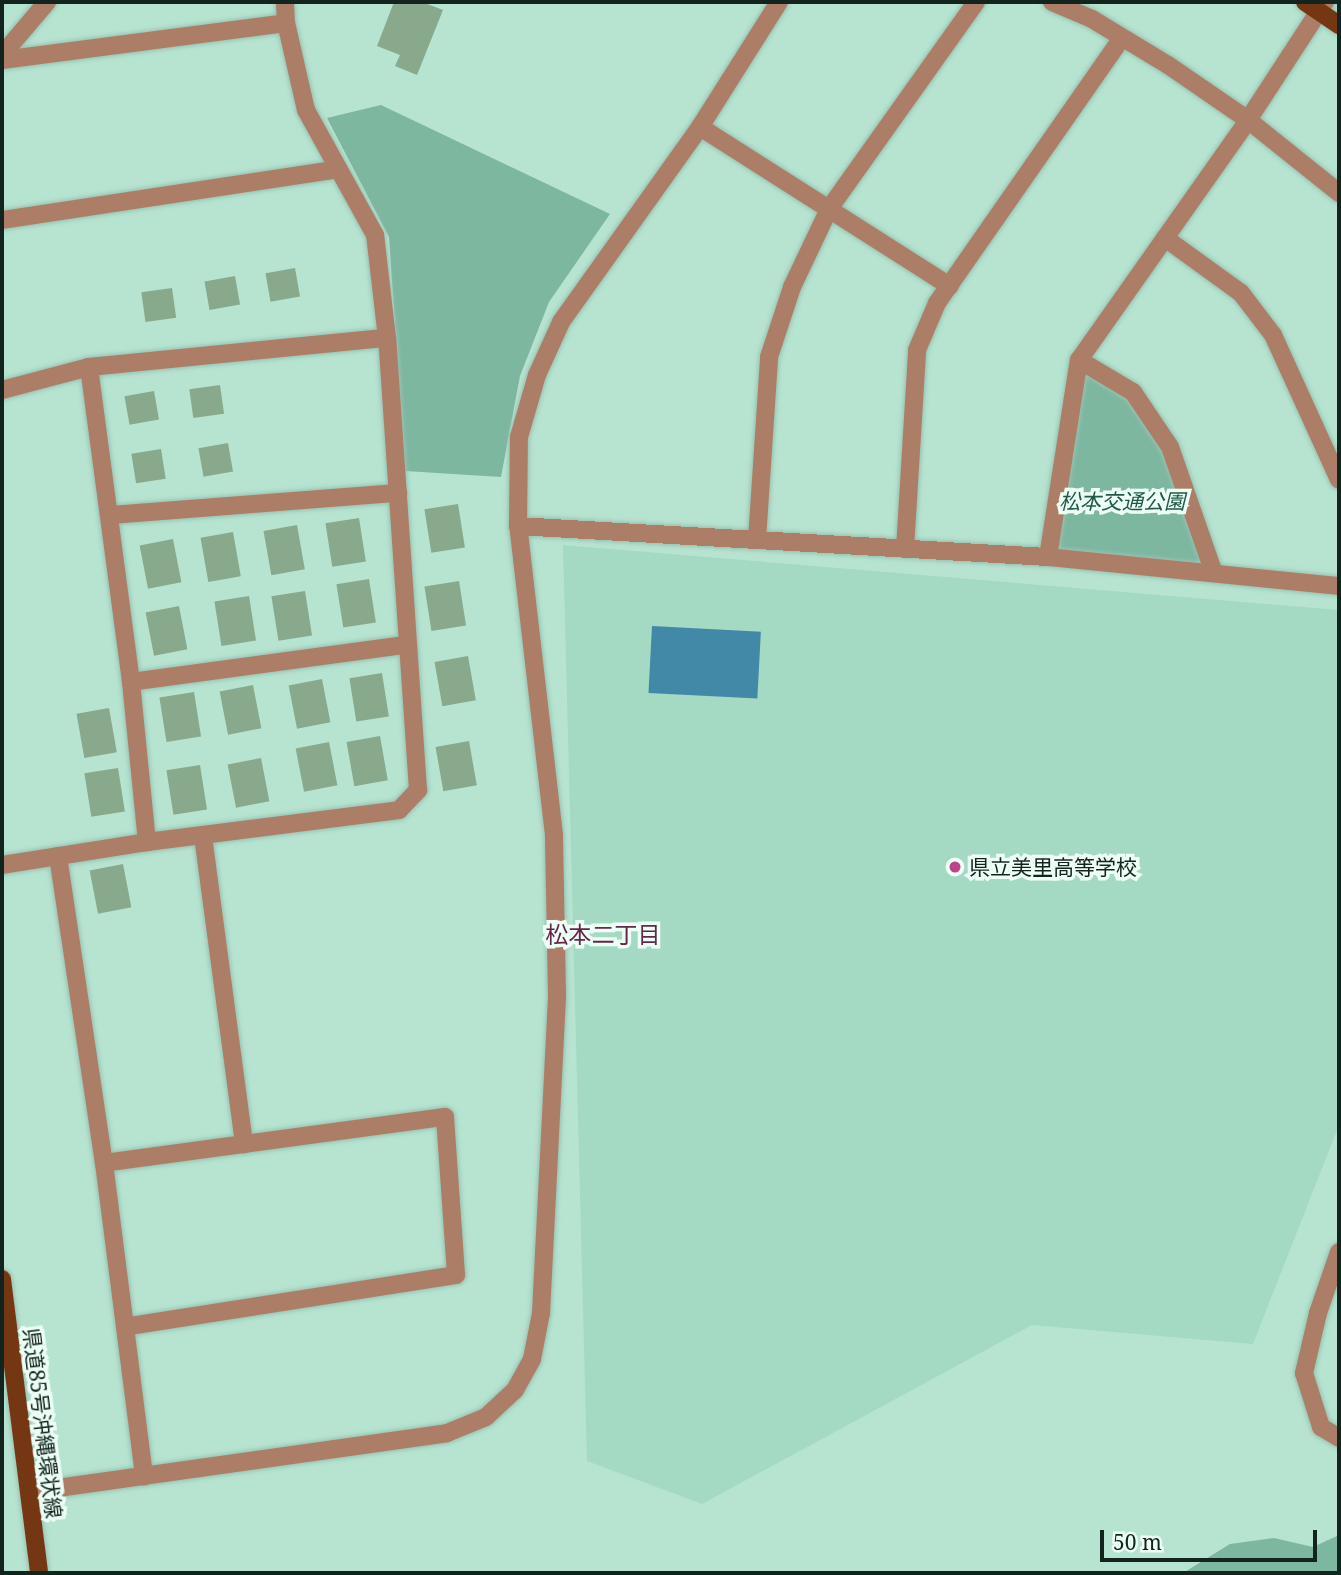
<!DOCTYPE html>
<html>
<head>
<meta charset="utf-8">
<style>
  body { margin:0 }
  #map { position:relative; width:1341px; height:1575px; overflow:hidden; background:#b7e4d1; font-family:"Noto Serif","Noto Sans JP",serif }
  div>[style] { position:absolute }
  .built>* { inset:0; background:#a4d9c3 }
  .green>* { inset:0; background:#7db7a0 }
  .water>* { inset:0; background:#4189a6; transform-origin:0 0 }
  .building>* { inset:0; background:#89a98c; transform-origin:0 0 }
  .roads { filter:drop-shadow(0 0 2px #99c1b1) drop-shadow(0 0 2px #99c1b1) }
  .minor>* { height:18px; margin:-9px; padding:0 9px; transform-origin:9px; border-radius:9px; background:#ac7e68 }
  .major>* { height:18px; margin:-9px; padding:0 9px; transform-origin:9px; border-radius:9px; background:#753713 }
  .dots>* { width:19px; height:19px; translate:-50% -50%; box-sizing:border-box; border:4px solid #ecfef6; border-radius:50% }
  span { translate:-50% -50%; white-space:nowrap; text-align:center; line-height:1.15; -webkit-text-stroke:7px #ecfef6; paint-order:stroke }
  .park-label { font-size:21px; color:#205a47; font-style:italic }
  .poi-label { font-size:21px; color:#12241d }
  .left { translate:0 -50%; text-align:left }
  .street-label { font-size:21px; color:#12241d }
  .neighbourhood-label { font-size:23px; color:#64264a }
  .frame { position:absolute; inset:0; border:4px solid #12241d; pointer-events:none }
  .scale { position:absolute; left:1100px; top:1530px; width:217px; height:32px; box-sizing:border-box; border:4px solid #12241d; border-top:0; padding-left:9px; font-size:21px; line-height:24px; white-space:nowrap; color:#12241d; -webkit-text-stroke:5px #ecfef6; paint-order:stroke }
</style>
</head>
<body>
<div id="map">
  <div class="built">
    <div style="clip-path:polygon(563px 545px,1339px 610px,1339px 1125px,1253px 1344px,1032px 1325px,702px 1504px,587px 1461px)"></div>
  </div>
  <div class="green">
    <div style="clip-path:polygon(381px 105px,610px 214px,549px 302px,520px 376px,501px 477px,405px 471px,389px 237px,327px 118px)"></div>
    <div style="clip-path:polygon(1079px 360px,1133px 392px,1170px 447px,1214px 573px,1048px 557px)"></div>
    <div style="clip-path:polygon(1339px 1535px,1339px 1573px,1183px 1573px,1230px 1544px,1274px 1538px,1313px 1547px)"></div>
  </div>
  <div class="water">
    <div style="left:652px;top:626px;width:109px;height:67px;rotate:3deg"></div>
  </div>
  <div class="building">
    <div style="clip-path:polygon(394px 2px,422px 2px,443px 10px,417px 75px,395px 66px,400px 55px,377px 46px)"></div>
    <div style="left:295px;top:268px;width:29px;height:30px;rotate:80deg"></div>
    <div style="left:235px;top:276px;width:29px;height:31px;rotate:80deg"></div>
    <div style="left:172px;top:288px;width:30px;height:31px;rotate:82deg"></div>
    <div style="left:220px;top:385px;width:29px;height:31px;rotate:82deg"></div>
    <div style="left:154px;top:391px;width:29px;height:30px;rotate:80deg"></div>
    <div style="left:228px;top:443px;width:29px;height:30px;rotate:80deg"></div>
    <div style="left:161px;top:449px;width:30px;height:30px;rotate:81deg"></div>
    <div style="left:458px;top:504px;width:44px;height:34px;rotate:81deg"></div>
    <div style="left:359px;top:518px;width:44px;height:34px;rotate:81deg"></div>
    <div style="left:297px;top:525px;width:45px;height:34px;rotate:80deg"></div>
    <div style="left:233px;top:532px;width:45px;height:33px;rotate:80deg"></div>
    <div style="left:173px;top:539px;width:44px;height:34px;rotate:79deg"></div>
    <div style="left:369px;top:579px;width:44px;height:33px;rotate:81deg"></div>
    <div style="left:459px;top:581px;width:45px;height:35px;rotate:81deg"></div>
    <div style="left:305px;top:591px;width:45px;height:34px;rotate:81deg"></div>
    <div style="left:249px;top:596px;width:45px;height:35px;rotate:81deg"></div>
    <div style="left:179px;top:606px;width:44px;height:34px;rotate:79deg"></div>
    <div style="left:468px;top:656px;width:45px;height:34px;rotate:80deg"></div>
    <div style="left:382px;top:673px;width:44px;height:33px;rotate:81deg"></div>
    <div style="left:322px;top:679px;width:44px;height:34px;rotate:79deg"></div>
    <div style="left:253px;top:685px;width:44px;height:34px;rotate:79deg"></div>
    <div style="left:194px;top:692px;width:45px;height:35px;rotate:81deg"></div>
    <div style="left:109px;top:708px;width:45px;height:33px;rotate:80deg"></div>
    <div style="left:380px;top:736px;width:45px;height:34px;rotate:80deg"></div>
    <div style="left:469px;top:741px;width:45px;height:34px;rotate:80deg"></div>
    <div style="left:329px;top:742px;width:44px;height:34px;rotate:79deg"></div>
    <div style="left:261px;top:758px;width:44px;height:34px;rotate:79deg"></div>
    <div style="left:200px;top:765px;width:45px;height:34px;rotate:81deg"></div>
    <div style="left:118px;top:768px;width:44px;height:34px;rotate:81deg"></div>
    <div style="left:123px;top:864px;width:44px;height:34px;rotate:79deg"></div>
  </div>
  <div class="roads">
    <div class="minor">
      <div style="left:1052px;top:2px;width:43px;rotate:23deg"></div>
      <div style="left:1092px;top:19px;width:89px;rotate:31.2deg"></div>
      <div style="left:1168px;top:65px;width:97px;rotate:34.5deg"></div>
      <div style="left:1248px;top:120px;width:117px;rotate:38.7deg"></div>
      <div style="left:2px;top:55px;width:70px;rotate:-49.7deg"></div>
      <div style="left:2px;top:60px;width:286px;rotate:-7.4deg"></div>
      <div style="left:700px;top:127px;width:296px;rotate:32.5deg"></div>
      <div style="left:2px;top:220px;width:340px;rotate:-8.6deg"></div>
      <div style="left:1165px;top:238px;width:94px;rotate:35.9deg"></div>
      <div style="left:1241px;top:293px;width:53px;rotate:52.7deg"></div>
      <div style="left:1273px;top:335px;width:159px;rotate:65.5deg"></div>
      <div style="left:1079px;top:360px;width:63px;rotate:30.7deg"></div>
      <div style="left:1133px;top:392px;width:66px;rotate:56.1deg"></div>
      <div style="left:1170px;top:447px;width:133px;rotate:70.8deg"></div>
      <div style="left:89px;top:367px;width:318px;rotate:82.4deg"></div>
      <div style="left:131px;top:682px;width:161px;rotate:84.3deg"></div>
      <div style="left:2px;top:390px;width:90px;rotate:-14.8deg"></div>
      <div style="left:89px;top:367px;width:299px;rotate:-5.6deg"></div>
      <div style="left:110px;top:515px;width:289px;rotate:-4.4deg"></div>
      <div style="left:518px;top:526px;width:531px;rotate:3.35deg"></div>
      <div style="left:1048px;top:557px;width:292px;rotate:5.7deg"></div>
      <div style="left:757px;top:540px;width:183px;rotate:-86.2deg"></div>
      <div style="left:769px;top:357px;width:74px;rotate:-71.8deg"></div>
      <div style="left:792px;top:287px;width:86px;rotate:-64.6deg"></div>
      <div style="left:829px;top:209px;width:254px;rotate:-54.6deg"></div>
      <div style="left:905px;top:549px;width:199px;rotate:-86.5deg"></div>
      <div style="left:917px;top:350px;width:51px;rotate:-66.9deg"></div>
      <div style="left:937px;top:303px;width:323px;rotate:-55.1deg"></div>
      <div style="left:1048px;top:557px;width:199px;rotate:-81.1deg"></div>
      <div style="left:1079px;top:360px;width:294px;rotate:-54.8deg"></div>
      <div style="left:1248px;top:120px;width:141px;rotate:-56.9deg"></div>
      <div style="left:131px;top:682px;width:277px;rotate:-7.7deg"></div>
      <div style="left:203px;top:836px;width:311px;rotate:82.4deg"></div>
      <div style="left:58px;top:856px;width:310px;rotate:81.5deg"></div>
      <div style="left:104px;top:1163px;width:316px;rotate:82.7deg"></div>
      <div style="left:2px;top:865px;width:147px;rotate:-9deg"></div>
      <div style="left:147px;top:842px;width:254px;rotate:-7.2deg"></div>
      <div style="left:399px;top:810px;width:28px;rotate:-46deg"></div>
      <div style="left:418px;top:790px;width:453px;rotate:-93.9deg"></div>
      <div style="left:387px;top:338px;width:104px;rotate:-96.6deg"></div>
      <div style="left:375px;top:235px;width:143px;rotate:-118.9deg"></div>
      <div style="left:306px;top:110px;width:89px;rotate:-102.9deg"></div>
      <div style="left:286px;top:23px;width:21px;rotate:-93deg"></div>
      <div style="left:104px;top:1163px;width:344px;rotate:-7.7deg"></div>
      <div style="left:445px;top:1117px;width:158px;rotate:86deg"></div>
      <div style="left:456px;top:1275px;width:335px;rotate:171.1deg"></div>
      <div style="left:1339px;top:1252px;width:65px;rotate:109deg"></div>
      <div style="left:1318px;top:1313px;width:62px;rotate:103.1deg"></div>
      <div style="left:1304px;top:1373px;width:57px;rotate:72.5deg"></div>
      <div style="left:1321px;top:1427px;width:21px;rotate:31deg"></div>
      <div style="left:29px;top:1492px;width:422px;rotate:-8deg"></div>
      <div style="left:447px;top:1433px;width:42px;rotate:-22.3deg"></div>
      <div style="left:486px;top:1417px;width:40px;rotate:-43deg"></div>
      <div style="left:515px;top:1390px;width:35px;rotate:-61deg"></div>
      <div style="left:532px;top:1359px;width:47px;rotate:-78.9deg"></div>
      <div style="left:541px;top:1313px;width:318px;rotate:-87.1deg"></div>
      <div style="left:557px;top:995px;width:160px;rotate:-91.1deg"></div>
      <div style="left:554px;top:835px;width:311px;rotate:-96.6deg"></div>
      <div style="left:518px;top:526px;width:89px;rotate:-89.4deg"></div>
      <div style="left:519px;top:437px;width:65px;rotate:-73.8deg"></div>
      <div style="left:537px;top:375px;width:58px;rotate:-65.6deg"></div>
      <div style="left:561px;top:322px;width:239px;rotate:-54.5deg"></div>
      <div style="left:700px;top:127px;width:148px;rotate:-57.7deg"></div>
    </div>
    <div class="major">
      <div style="left:1305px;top:2px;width:41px;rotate:34.1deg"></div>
      <div style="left:2px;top:1279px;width:296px;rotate:82.8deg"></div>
    </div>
  </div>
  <div class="dots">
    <div style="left:955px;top:867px;background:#bf408b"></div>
  </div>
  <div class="park-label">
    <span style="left:1122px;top:501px">松本交通公園</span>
  </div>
  <div class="poi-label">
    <span class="left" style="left:969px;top:867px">県立美里高等学校</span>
  </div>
  <div class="street-label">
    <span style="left:43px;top:1423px;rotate:83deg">県道85号沖縄環状線</span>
  </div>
  <div class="neighbourhood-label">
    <span style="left:603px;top:934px">松本二丁目</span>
  </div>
  <div class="frame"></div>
  <div class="scale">50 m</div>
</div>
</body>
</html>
